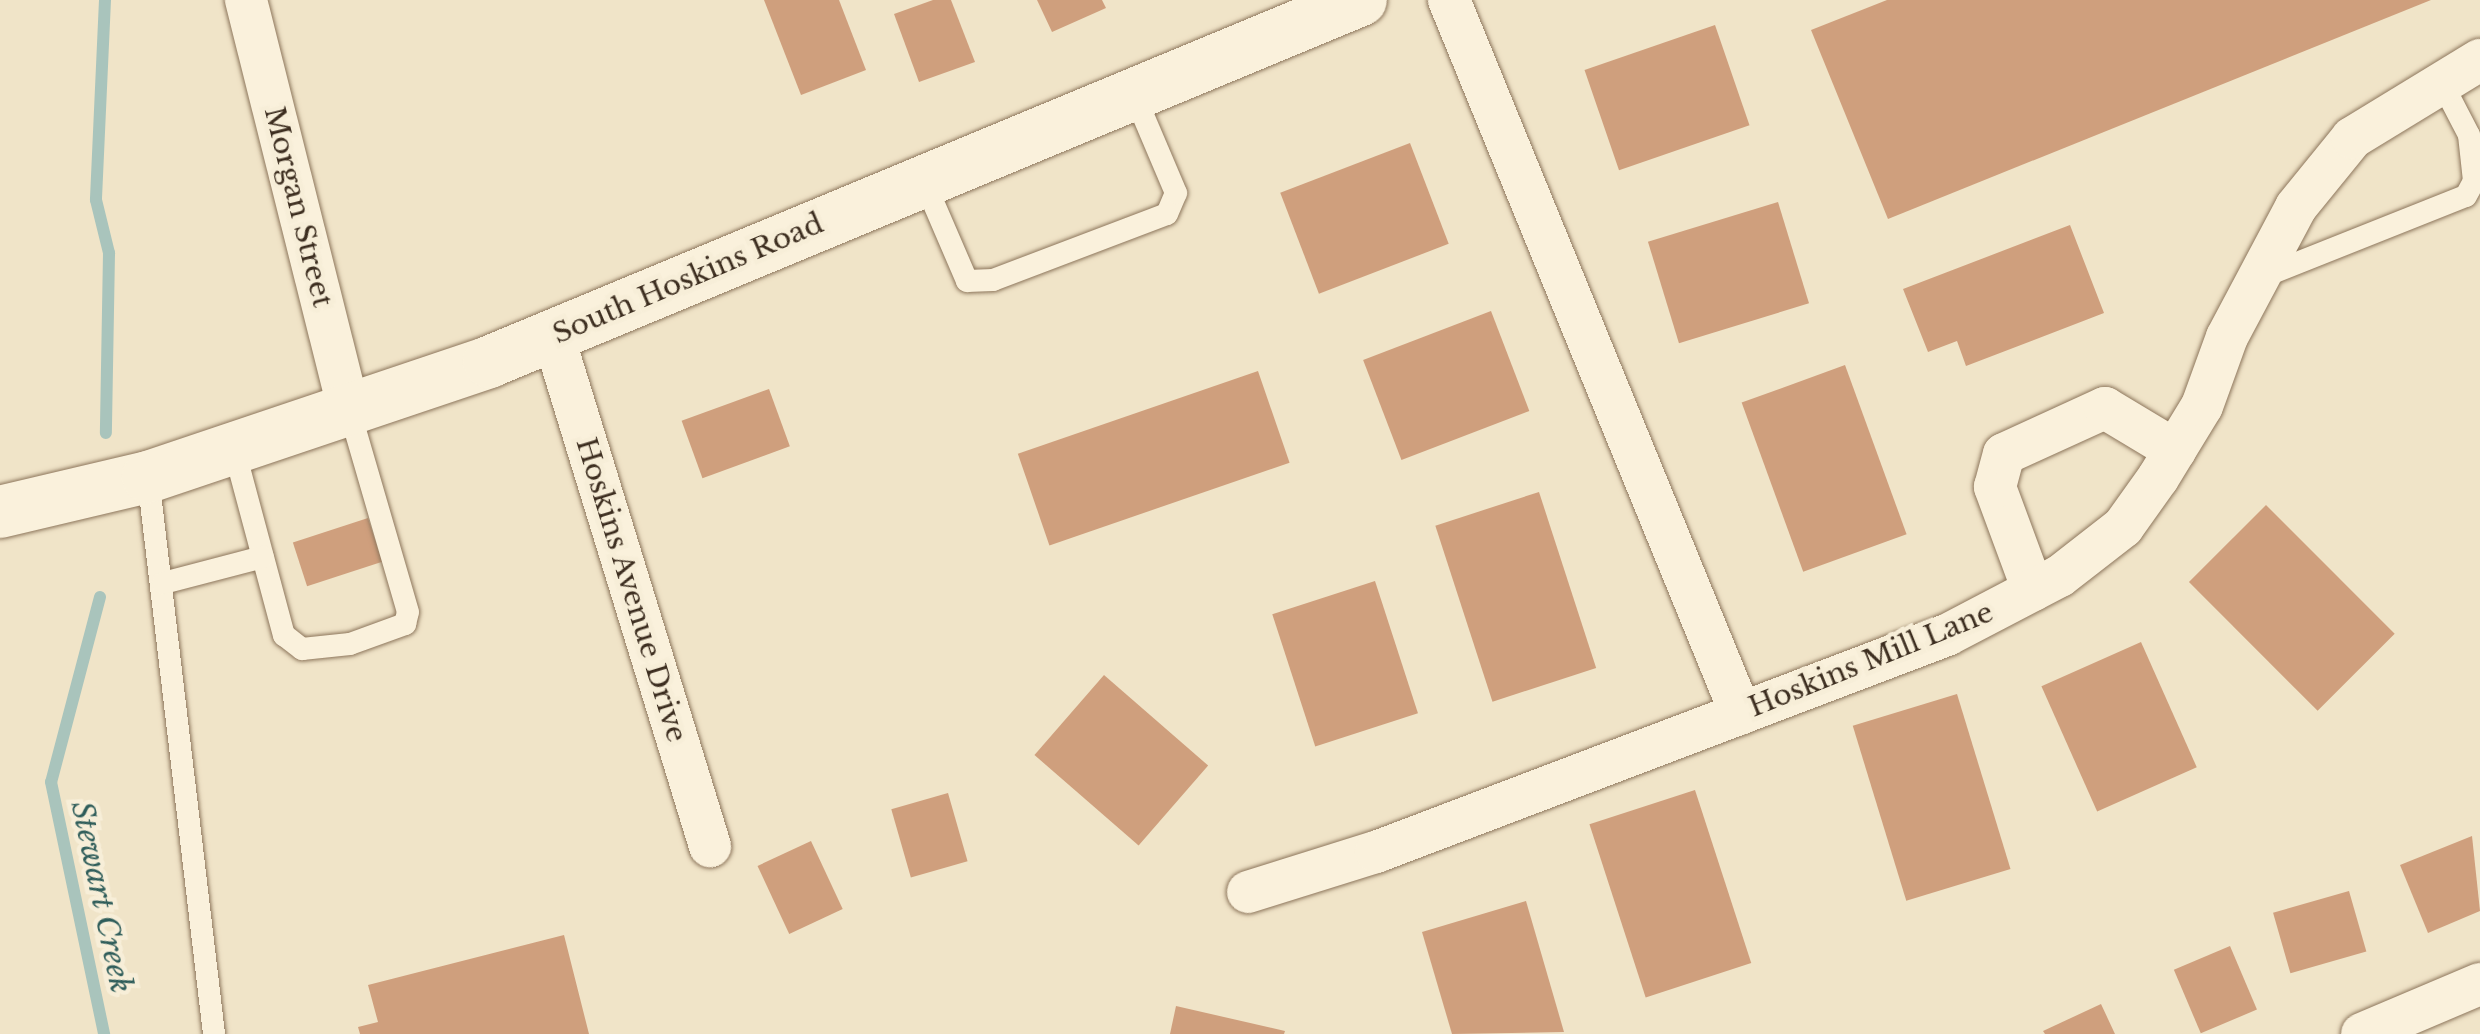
<!DOCTYPE html>
<html>
<head>
<meta charset="utf-8">
<style>
  body { margin:0 }
  #map { position:relative; width:2480px; height:1034px; overflow:hidden; background:#f0e4c8; font-family:"Libre Baskerville",serif }
  div>[style] { position:absolute }
  .stream>* { height:12px; margin:-6px; padding:0 6px; transform-origin:6px; border-radius:6px; background:#a9c4bc }
  .building>* { inset:0; background:#cf9f7d; transform-origin:0 0 }
  .roads { filter:drop-shadow(0 0 2px #8d765c) drop-shadow(0 0 2px #8d765c) }
  .service>* { height:22px; margin:-11px; padding:0 11px; transform-origin:11px; border-radius:11px; background:#faf1dc }
  .minor>* { height:42px; margin:-21px; padding:0 21px; transform-origin:21px; border-radius:21px; background:#faf1dc }
  .tertiary>* { height:52px; margin:-26px; padding:0 26px; transform-origin:26px; border-radius:26px; background:#faf1dc }
  span { translate:-50% -50%; white-space:nowrap; text-align:center; line-height:1.15; -webkit-text-stroke:9px #f7eed8; paint-order:stroke }
  .street-label { font-size:28px; color:#3d2e20 }
  .water-label { font-size:30px; color:#2f5d5a; font-style:italic }
</style>
</head>
<body>
<div id="map">
  <div class="stream">
    <div style="left:105px;top:0;width:200px;rotate:92.6deg"></div>
    <div style="left:96px;top:200px;width:55px;rotate:76.2deg"></div>
    <div style="left:109px;top:253px;width:180px;rotate:91deg"></div>
    <div style="left:100px;top:597px;width:191px;rotate:104.8deg"></div>
    <div style="left:51px;top:782px;width:258px;rotate:78.1deg"></div>
  </div>
  <div class="building">
    <div style="clip-path:polygon(764px 0,839px 0,866px 70px,801px 95px)"></div>
    <div style="clip-path:polygon(933px 0,951px 0,975px 62px,919px 82px,894px 14px)"></div>
    <div style="clip-path:polygon(1037px 0,1102px 0,1106px 8px,1052px 32px)"></div>
    <div style="clip-path:polygon(1887px 0,2431px 0,1888px 219px,1811px 30px)"></div>
    <div style="left:1715px;top:25px;width:106px;height:138px;rotate:71deg"></div>
    <div style="left:1410px;top:143px;width:108px;height:139px;rotate:69deg"></div>
    <div style="left:1778px;top:202px;width:106px;height:136px;rotate:73deg"></div>
    <div style="clip-path:polygon(2070px 225px,2104px 313px,1966px 366px,1957px 341px,1928px 352px,1903px 289px)"></div>
    <div style="left:1491px;top:311px;width:107px;height:137px;rotate:69deg"></div>
    <div style="left:1845px;top:365px;width:180px;height:110px;rotate:70deg"></div>
    <div style="left:1258px;top:371px;width:97px;height:254px;rotate:71deg"></div>
    <div style="left:769px;top:389px;width:61px;height:93px;rotate:70deg"></div>
    <div style="left:1539px;top:492px;width:185px;height:109px;rotate:72deg"></div>
    <div style="left:2266px;top:505px;width:182px;height:109px;rotate:45deg"></div>
    <div style="left:368px;top:518px;width:46px;height:79px;rotate:72deg"></div>
    <div style="left:1375px;top:581px;width:139px;height:108px;rotate:72deg"></div>
    <div style="left:2141px;top:642px;width:137px;height:109px;rotate:66deg"></div>
    <div style="left:1104px;top:675px;width:138px;height:106px;rotate:41deg"></div>
    <div style="left:1957px;top:694px;width:183px;height:109px;rotate:73deg"></div>
    <div style="left:1695px;top:790px;width:182px;height:111px;rotate:72deg"></div>
    <div style="left:948px;top:793px;width:71px;height:59px;rotate:74deg"></div>
    <div style="clip-path:polygon(2472px 836px,2480px 911px,2428px 933px,2400px 865px)"></div>
    <div style="left:811px;top:841px;width:75px;height:59px;rotate:65deg"></div>
    <div style="left:2349px;top:891px;width:63px;height:79px;rotate:74deg"></div>
    <div style="clip-path:polygon(1526px 901px,1564px 1032px,1452px 1034px,1422px 932px)"></div>
    <div style="clip-path:polygon(564px 935px,589px 1034px,360px 1034px,358px 1027px,378px 1022px,368px 985px)"></div>
    <div style="left:2230px;top:946px;width:69px;height:61px;rotate:67deg"></div>
    <div style="clip-path:polygon(2101px 1004px,2115px 1034px,2045px 1034px,2043px 1031px)"></div>
    <div style="clip-path:polygon(1176px 1006px,1285px 1031px,1284px 1034px,1170px 1034px)"></div>
  </div>
  <div class="roads">
    <div class="service">
      <div style="left:924px;top:181px;width:109px;rotate:66.7deg"></div>
      <div style="left:967px;top:281px;width:26px;rotate:-2deg"></div>
      <div style="left:993px;top:280px;width:186px;rotate:-20.8deg"></div>
      <div style="left:1167px;top:214px;width:23px;rotate:-67deg"></div>
      <div style="left:1176px;top:193px;width:108px;rotate:-113deg"></div>
      <div style="left:2262px;top:277px;width:219px;rotate:-21.7deg"></div>
      <div style="left:2466px;top:196px;width:17px;rotate:-62deg"></div>
      <div style="left:2474px;top:181px;width:46px;rotate:-96.2deg"></div>
      <div style="left:2469px;top:135px;width:63px;rotate:-117.4deg"></div>
      <div style="left:234px;top:449px;width:193px;rotate:75deg"></div>
      <div style="left:284px;top:635px;width:23px;rotate:38deg"></div>
      <div style="left:302px;top:649px;width:48px;rotate:-5.9deg"></div>
      <div style="left:350px;top:644px;width:59px;rotate:-20deg"></div>
      <div style="left:405px;top:624px;width:12px;rotate:-76deg"></div>
      <div style="left:408px;top:612px;width:207px;rotate:-106.2deg"></div>
      <div style="left:148px;top:477px;width:561px;rotate:83.24deg"></div>
      <div style="left:163px;top:583px;width:103px;rotate:-14.6deg"></div>
    </div>
    <div class="minor">
      <div style="left:246px;top:0;width:426px;rotate:75.9deg"></div>
      <div style="left:1449px;top:0;width:771px;rotate:67.76deg"></div>
      <div style="left:553px;top:335px;width:535px;rotate:72.92deg"></div>
      <div style="left:2033px;top:590px;width:110px;rotate:-110.3deg"></div>
      <div style="left:1995px;top:487px;width:34px;rotate:-75deg"></div>
      <div style="left:2004px;top:454px;width:111px;rotate:-24.5deg"></div>
      <div style="left:2105px;top:408px;width:82px;rotate:31deg"></div>
      <div style="left:1248px;top:892px;width:134px;rotate:-17.4deg"></div>
      <div style="left:1376px;top:852px;width:611px;rotate:-20.81deg"></div>
      <div style="left:1947px;top:635px;width:127px;rotate:-27.6deg"></div>
      <div style="left:2060px;top:576px;width:80px;rotate:-37.9deg"></div>
      <div style="left:2123px;top:527px;width:60px;rotate:-54.5deg"></div>
      <div style="left:2158px;top:478px;width:84px;rotate:-58.6deg"></div>
      <div style="left:2202px;top:406px;width:73px;rotate:-70.1deg"></div>
      <div style="left:2227px;top:337px;width:147px;rotate:-62deg"></div>
      <div style="left:2296px;top:207px;width:89px;rotate:-50.9deg"></div>
      <div style="left:2352px;top:138px;width:150px;rotate:-31.4deg"></div>
      <div style="left:2362px;top:1034px;width:128px;rotate:-23deg"></div>
    </div>
    <div class="tertiary">
      <div style="left:0;top:512px;width:152px;rotate:-13.3deg"></div>
      <div style="left:148px;top:477px;width:360px;rotate:-18.6deg"></div>
      <div style="left:489px;top:362px;width:944px;rotate:-22.55deg"></div>
    </div>
  </div>
  <div class="street-label">
    <span style="left:298px;top:207px;rotate:76deg">Morgan Street</span>
    <span style="left:688px;top:279px;rotate:-23deg">South Hoskins Road</span>
    <span style="left:631px;top:590px;rotate:73deg">Hoskins Avenue Drive</span>
    <span style="left:1871px;top:660px;rotate:-22deg">Hoskins Mill Lane</span>
  </div>
  <div class="water-label">
    <span style="left:101px;top:897px;rotate:78deg">Stewart Creek</span>
  </div>
</div>
</body>
</html>
